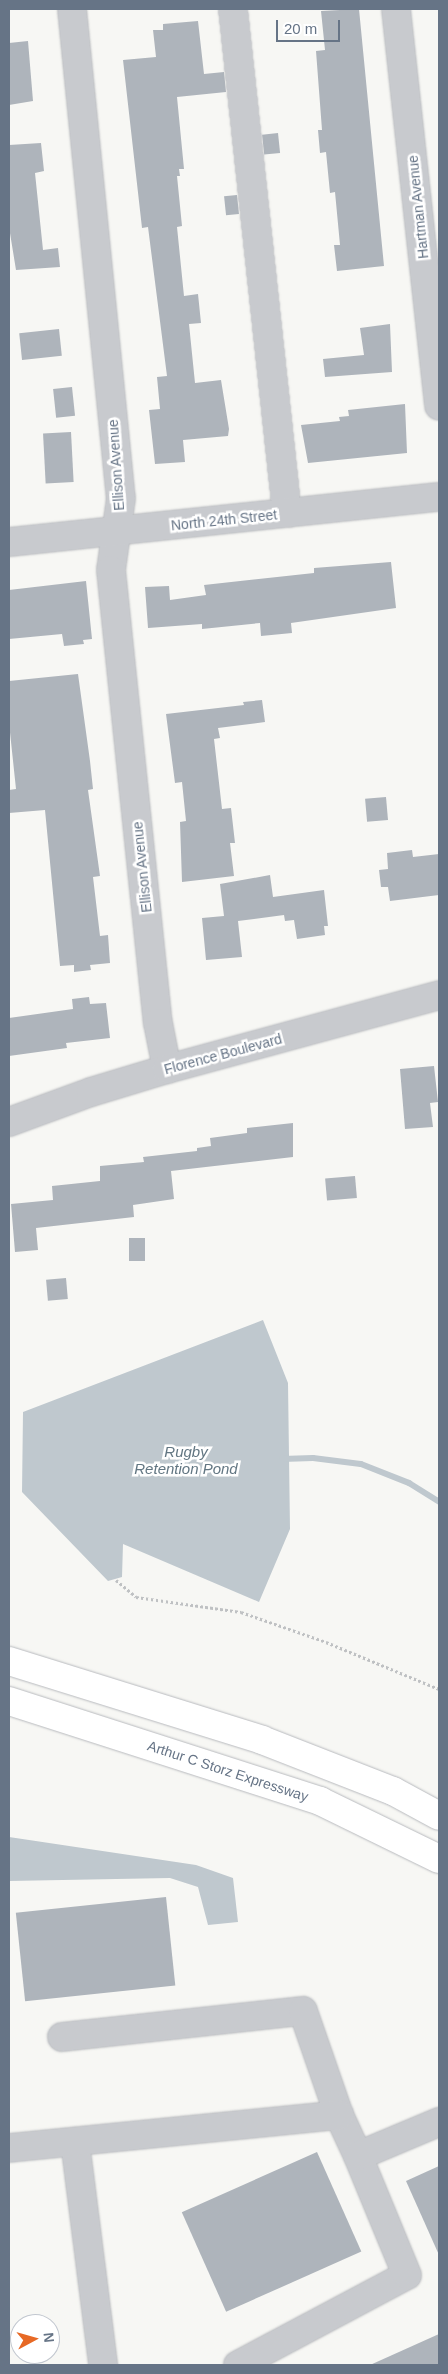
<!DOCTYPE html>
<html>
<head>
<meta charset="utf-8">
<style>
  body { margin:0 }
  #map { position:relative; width:448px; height:2374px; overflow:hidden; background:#f7f7f4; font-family:Arial,sans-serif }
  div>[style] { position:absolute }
  .water>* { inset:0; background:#bfc8ce }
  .stream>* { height:6px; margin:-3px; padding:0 3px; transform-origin:3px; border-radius:3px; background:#bfc8ce }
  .building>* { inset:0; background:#aeb4bb; transform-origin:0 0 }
  .path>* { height:3px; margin-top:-1.5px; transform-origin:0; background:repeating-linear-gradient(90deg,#bfc1c3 0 2.5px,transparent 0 5px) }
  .roads { filter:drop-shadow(0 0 1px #b8babe) drop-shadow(0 0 1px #b8babe) }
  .minor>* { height:28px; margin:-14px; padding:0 14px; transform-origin:14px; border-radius:14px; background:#c8cace }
  .highway>* { height:28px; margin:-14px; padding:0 14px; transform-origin:14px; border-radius:14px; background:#fff }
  span { translate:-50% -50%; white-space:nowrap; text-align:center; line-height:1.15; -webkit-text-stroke:5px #fff; paint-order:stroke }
  .street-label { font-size:14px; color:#667486 }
  .water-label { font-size:15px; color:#627682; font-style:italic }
  .frame { position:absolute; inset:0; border:10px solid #667486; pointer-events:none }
  .north { position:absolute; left:10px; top:2314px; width:50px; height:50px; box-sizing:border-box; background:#fff; border:1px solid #c2c7cf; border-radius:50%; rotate:84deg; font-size:14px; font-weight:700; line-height:20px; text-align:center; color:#667486 }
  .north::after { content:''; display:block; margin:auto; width:18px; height:22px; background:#e76925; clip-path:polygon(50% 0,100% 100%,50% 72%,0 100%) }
  .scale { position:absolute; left:276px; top:20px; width:64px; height:22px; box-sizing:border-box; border:2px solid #667486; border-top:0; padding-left:6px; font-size:15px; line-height:18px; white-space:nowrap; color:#667486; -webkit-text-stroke:4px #fff; paint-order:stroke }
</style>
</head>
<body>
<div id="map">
  <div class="water">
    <div style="clip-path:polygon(263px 1320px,288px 1383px,290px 1529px,259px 1602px,123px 1544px,122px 1577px,108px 1581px,22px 1492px,23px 1412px)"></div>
    <div style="clip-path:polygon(9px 1837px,196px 1865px,233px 1878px,238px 1922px,208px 1925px,198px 1887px,170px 1878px,9px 1881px)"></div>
  </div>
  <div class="stream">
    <div style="left:282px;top:1459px;width:31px;rotate:-2deg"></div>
    <div style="left:313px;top:1458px;width:48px;rotate:7.1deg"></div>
    <div style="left:361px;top:1464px;width:52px;rotate:21.6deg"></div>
    <div style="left:409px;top:1483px;width:36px;rotate:32deg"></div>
  </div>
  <div class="building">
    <div style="clip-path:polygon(359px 9px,384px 266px,337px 271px,334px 245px,340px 245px,335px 192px,330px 193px,326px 152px,320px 153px,318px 130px,322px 130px,316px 51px,325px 50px,321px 11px)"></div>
    <div style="clip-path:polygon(198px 21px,204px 74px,224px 72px,226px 92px,177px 97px,184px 169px,179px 169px,180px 176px,177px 176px,182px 226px,177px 227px,184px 296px,198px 294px,201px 323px,189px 324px,195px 383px,221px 380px,229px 429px,228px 436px,183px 440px,185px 462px,155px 464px,149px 410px,160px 409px,157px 377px,167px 376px,148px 227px,142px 228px,123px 60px,156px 57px,153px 30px,163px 30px,163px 24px)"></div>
    <div style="clip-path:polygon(28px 41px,33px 101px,9px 105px,9px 43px)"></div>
    <div style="left:278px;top:133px;width:20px;height:16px;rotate:84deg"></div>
    <div style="clip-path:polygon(41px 143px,44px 171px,35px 173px,43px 250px,58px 248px,60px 267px,16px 270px,9px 227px,9px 145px)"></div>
    <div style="left:237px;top:195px;width:19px;height:13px;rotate:84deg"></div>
    <div style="clip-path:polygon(390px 324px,392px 372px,325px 377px,323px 359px,364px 355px,360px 328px)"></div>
    <div style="left:59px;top:329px;width:27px;height:40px;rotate:84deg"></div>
    <div style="left:72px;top:387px;width:29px;height:19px;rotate:84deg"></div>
    <div style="clip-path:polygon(405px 404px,407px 453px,308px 463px,301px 425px,340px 421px,339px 417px,349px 416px,348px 410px)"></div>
    <div style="left:71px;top:432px;width:50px;height:28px;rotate:87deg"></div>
    <div style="clip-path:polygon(391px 562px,396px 608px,291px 623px,292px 633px,261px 636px,260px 623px,202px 629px,202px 624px,148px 628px,145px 587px,169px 586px,170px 600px,206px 595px,204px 585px,314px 573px,314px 568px)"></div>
    <div style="clip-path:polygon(86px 581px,92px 639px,83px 640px,84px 644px,64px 646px,62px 634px,9px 639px,9px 590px)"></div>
    <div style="clip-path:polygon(78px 674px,90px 761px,93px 789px,88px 790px,100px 876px,93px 877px,100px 936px,108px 935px,110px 963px,90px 965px,91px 970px,74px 972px,74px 965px,60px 966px,45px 810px,9px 813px,9px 790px,16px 789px,9px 723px,9px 681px)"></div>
    <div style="clip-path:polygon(262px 700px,265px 722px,218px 728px,220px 738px,214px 739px,222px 809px,231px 808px,235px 843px,230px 843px,234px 876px,182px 882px,180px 822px,186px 821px,182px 782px,175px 783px,166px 714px,244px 705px,243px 702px)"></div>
    <div style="left:386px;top:797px;width:23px;height:21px;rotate:85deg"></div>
    <div style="clip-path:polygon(412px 850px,413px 857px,439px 854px,439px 895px,390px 901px,388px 887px,381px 887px,379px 870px,388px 869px,387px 853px)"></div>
    <div style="clip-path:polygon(270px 875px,273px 897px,324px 890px,328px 926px,324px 926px,325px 935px,297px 939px,294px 920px,285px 921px,284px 915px,238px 921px,242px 957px,206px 960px,202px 918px,224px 916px,220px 884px)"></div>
    <div style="clip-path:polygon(89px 997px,90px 1004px,106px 1003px,110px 1038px,66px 1043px,67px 1048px,9px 1056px,9px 1018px,73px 1009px,72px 999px)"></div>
    <div style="clip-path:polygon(434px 1066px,438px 1102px,430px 1103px,433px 1127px,405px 1129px,400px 1069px)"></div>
    <div style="clip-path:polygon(293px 1123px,293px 1157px,171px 1171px,174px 1199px,133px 1205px,134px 1217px,36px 1228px,38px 1250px,15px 1252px,11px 1204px,53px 1200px,52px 1186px,100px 1181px,100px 1166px,144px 1162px,143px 1157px,197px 1151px,197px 1148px,211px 1146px,210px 1138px,247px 1133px,247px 1128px)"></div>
    <div style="left:355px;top:1176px;width:22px;height:30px;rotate:85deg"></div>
    <div style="left:129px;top:1238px;width:16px;height:23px"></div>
    <div style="left:66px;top:1278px;width:21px;height:20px;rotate:85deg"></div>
    <div style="left:166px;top:1897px;width:89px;height:151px;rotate:84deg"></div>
    <div style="left:317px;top:2152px;width:109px;height:148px;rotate:66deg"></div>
    <div style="clip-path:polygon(439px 2166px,439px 2255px,406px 2181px)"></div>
    <div style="clip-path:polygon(439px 2334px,439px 2365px,370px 2365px)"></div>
  </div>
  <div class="path">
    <div style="left:116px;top:1580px;width:26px;rotate:40deg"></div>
    <div style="left:136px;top:1597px;width:106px;rotate:8.1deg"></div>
    <div style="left:241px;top:1612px;width:90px;rotate:19.4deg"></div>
    <div style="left:326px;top:1642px;width:122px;rotate:22.6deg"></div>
  </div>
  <div class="roads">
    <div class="minor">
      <div style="left:72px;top:9px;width:491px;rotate:84.3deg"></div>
      <div style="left:121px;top:498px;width:73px;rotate:97.9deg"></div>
      <div style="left:111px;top:570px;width:455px;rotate:84.1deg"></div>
      <div style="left:158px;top:1023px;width:47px;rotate:78.9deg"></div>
      <div style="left:233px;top:9px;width:507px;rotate:83.88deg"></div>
      <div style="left:396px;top:9px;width:399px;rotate:83.8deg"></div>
      <div style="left:9px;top:542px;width:432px;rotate:-6deg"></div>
      <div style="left:9px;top:1122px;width:87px;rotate:-20.1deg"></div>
      <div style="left:91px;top:1092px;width:79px;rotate:-16.8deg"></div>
      <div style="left:167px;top:1069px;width:282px;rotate:-15.2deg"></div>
      <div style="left:62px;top:2037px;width:242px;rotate:-6.2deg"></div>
      <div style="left:303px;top:2011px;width:110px;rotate:70.9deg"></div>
      <div style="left:339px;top:2115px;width:45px;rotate:65.1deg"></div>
      <div style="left:75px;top:2142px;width:225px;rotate:82.8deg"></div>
      <div style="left:9px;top:2148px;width:332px;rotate:-5.7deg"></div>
      <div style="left:238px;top:2365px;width:191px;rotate:-28deg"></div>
      <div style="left:407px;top:2275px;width:129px;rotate:-112.4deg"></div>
      <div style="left:358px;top:2156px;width:88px;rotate:-22.8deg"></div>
    </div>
    <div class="highway">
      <div style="left:9px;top:1661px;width:265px;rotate:17.3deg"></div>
      <div style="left:262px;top:1740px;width:141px;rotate:21.3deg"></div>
      <div style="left:393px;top:1791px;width:52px;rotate:28.5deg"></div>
      <div style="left:9px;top:1701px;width:327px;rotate:17.8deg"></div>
      <div style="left:320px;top:1801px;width:132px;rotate:26deg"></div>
    </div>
  </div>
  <div class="street-label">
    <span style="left:418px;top:207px;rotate:-96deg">Hartman Avenue</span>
    <span style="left:116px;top:465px;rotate:-94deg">Ellison Avenue</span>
    <span style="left:224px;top:520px;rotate:-6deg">North 24th Street</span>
    <span style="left:142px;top:867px;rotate:-96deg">Ellison Avenue</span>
    <span style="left:223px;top:1054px;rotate:-15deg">Florence Boulevard</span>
    <span style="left:228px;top:1771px;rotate:18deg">Arthur C Storz Expressway</span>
  </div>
  <div class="water-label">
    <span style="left:186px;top:1460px">Rugby<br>Retention Pond</span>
  </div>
  <div class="frame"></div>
  <div class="north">N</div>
  <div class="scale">20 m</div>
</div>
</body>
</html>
